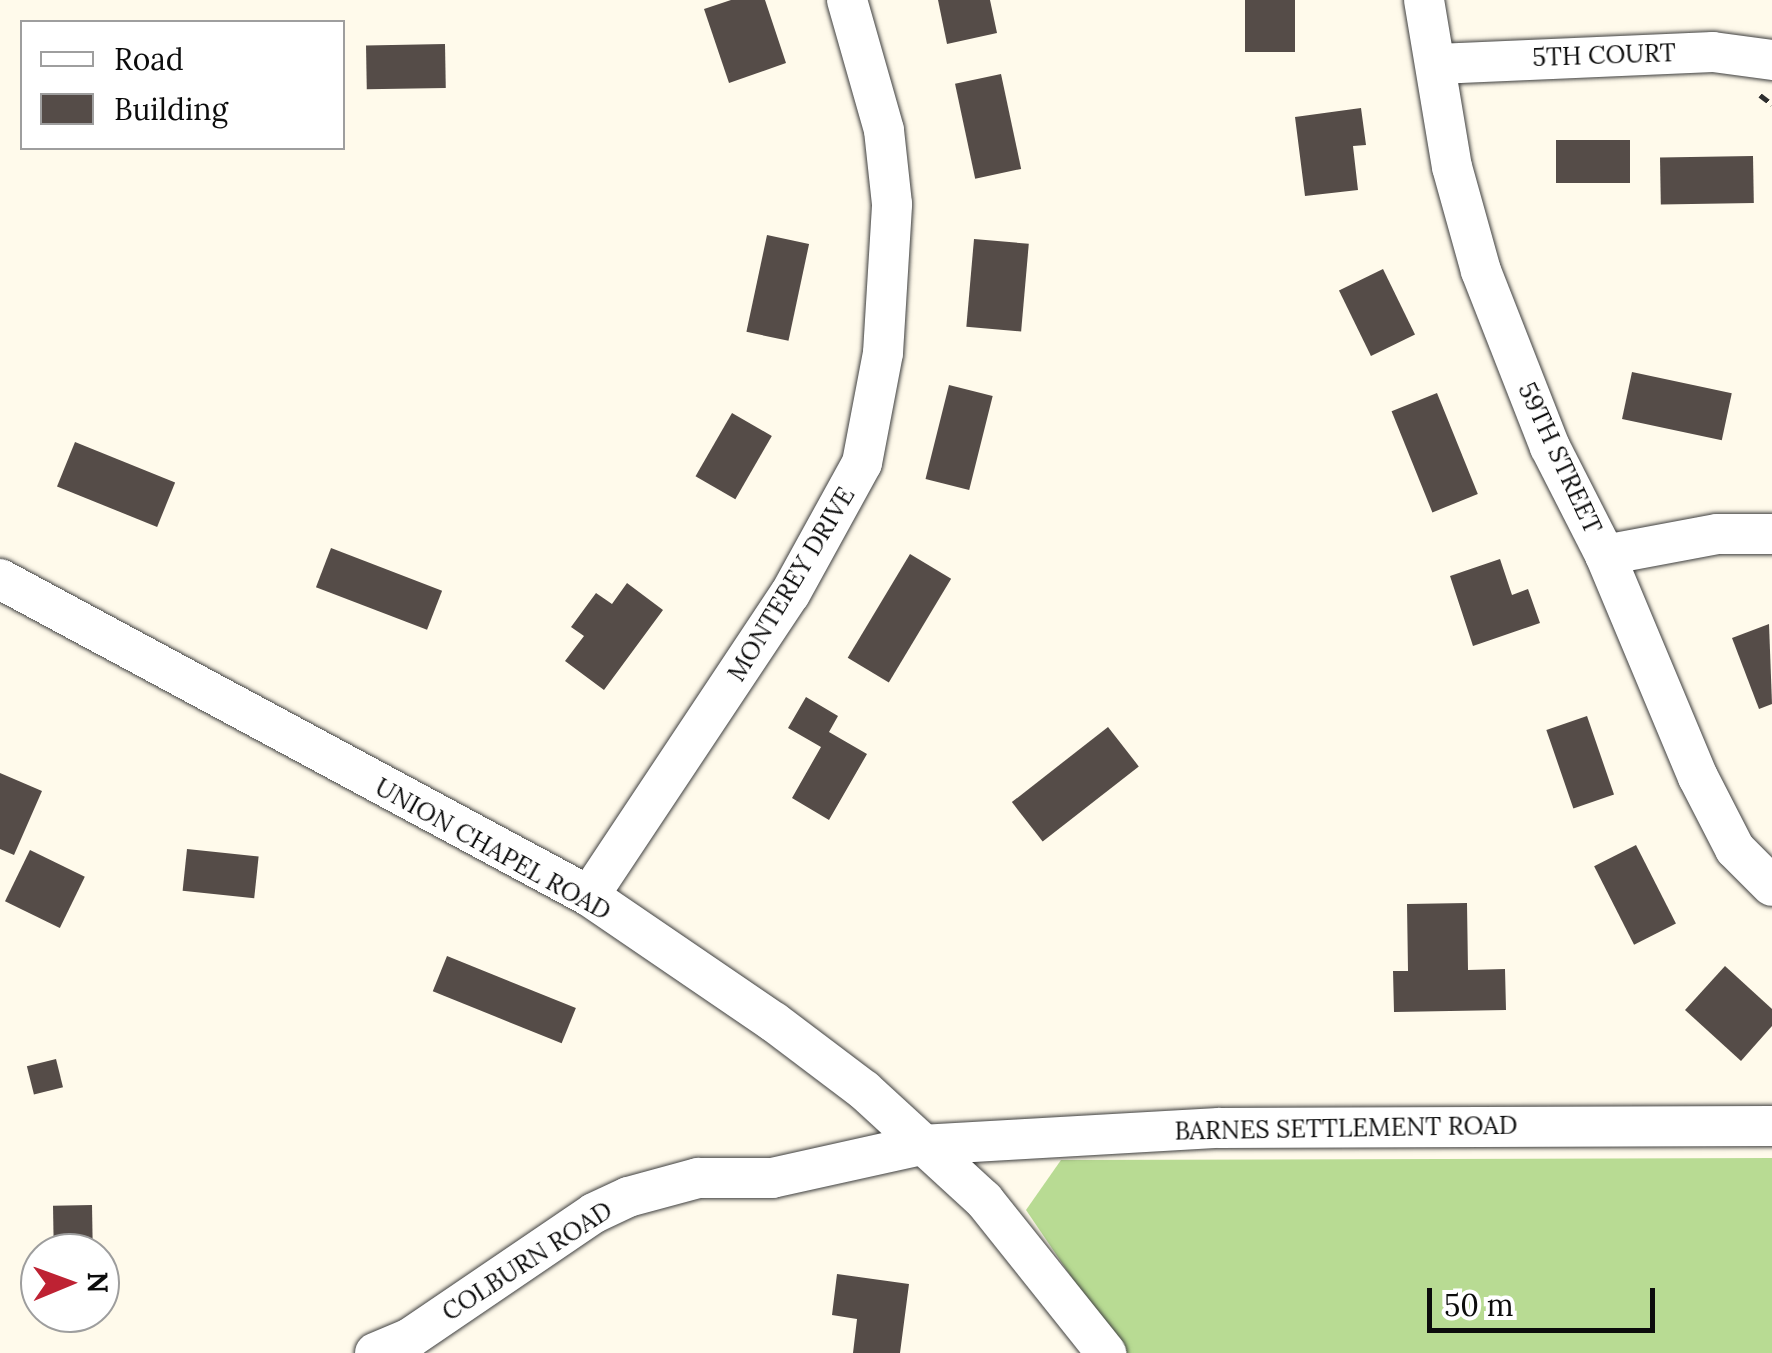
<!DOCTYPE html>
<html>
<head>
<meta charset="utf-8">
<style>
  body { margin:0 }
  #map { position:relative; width:1772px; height:1353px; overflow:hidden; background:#fffaeb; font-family:Lora,serif }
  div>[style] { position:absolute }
  .forest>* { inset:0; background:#b8db93 }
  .building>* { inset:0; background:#554c48; transform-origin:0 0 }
  .path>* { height:5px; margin-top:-2.5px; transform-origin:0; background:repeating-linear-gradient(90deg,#2e2e2e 0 10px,transparent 0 15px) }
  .roads { filter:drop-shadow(0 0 2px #3f3f3f) drop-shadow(0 0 2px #3f3f3f) }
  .minor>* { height:40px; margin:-20px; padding:0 20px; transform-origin:20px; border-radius:20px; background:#fff }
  span { translate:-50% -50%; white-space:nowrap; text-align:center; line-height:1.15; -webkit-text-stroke:10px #fff; paint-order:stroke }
  .street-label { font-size:25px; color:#0c0c0c }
  .legend { position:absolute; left:20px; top:20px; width:325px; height:130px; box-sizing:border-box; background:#fff; border:2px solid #9e9e9e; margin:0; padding:12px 18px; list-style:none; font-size:30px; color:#0c0c0c }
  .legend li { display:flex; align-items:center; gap:20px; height:50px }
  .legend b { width:50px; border:2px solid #9e9e9e }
  .north { position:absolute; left:20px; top:1233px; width:100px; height:100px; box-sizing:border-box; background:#fff; border:2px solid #9e9e9e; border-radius:50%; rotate:89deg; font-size:28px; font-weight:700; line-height:40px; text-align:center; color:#0c0c0c }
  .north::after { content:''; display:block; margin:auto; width:35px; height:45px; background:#be2233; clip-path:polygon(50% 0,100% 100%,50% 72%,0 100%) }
  .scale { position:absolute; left:1427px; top:1288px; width:228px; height:45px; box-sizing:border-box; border:5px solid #0c0c0c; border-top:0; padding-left:12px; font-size:30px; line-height:35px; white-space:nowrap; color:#0c0c0c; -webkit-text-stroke:8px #fff; paint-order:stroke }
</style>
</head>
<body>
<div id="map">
  <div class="forest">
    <div style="clip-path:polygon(1772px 1158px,1772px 1353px,1123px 1353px,1026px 1210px,1061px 1160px)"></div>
  </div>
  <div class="building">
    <div style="clip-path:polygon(731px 0,765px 0,786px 63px,729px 83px,704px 9px)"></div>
    <div style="clip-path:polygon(938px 0,990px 0,997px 33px,947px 44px)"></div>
    <div style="left:1245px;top:0;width:50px;height:52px"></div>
    <div style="left:445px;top:44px;width:44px;height:79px;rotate:89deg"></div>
    <div style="left:1001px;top:74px;width:97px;height:47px;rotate:78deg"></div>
    <div style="clip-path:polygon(1361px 108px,1366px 145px,1353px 146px,1358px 190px,1305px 196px,1295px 117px)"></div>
    <div style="left:1630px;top:140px;width:43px;height:74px;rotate:90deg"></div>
    <div style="left:1753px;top:156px;width:47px;height:93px;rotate:89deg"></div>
    <div style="left:767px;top:235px;width:43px;height:99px;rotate:12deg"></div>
    <div style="left:974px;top:239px;width:55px;height:88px;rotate:5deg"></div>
    <div style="left:1383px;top:269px;width:73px;height:49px;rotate:64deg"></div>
    <div style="left:1632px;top:372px;width:102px;height:48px;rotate:12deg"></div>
    <div style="left:949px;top:385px;width:45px;height:97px;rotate:14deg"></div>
    <div style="left:1437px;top:393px;width:109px;height:49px;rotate:68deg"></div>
    <div style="left:732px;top:413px;width:46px;height:73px;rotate:30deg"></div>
    <div style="left:75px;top:442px;width:108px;height:48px;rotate:22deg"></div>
    <div style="left:331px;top:548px;width:119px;height:42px;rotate:21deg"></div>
    <div style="left:910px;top:554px;width:48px;height:121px;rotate:31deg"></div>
    <div style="clip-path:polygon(1500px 559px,1512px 595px,1528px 589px,1540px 623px,1473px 646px,1450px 576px)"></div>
    <div style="clip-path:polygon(627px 583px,663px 610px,604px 690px,565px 661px,584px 636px,571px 627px,596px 593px,612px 604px)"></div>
    <div style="clip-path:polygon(1769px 624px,1772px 704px,1759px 709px,1732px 638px)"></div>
    <div style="clip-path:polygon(806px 697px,838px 716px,829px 732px,867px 754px,829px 820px,792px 798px,821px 747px,788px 728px)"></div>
    <div style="left:1587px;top:716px;width:83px;height:43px;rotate:71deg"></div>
    <div style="left:1108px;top:727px;width:50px;height:122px;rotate:52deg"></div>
    <div style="clip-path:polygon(0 773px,42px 791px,14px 855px,0 849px)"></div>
    <div style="left:1636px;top:845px;width:88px;height:47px;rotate:63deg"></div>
    <div style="left:187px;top:849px;width:72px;height:42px;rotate:6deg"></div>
    <div style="left:30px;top:850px;width:61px;height:57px;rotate:26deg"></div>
    <div style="clip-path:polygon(1467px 903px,1468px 970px,1505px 969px,1506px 1010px,1394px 1012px,1393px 971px,1408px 971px,1407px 904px)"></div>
    <div style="left:447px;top:956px;width:139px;height:38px;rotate:22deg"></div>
    <div style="clip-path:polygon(1725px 966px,1772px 1009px,1772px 1026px,1741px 1061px,1685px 1010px)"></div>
    <div style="left:56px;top:1059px;width:29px;height:30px;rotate:76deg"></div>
    <div style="left:92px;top:1205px;width:48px;height:39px;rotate:89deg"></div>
    <div style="clip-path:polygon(837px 1274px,909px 1284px,900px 1353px,853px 1353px,857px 1319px,832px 1315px)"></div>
  </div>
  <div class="path">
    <div style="left:1760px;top:95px;width:15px;rotate:37deg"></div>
  </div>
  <div class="roads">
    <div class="minor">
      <div style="left:1424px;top:0;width:169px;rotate:80.5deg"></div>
      <div style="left:1452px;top:167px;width:108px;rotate:74.4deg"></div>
      <div style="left:1481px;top:271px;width:189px;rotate:68.6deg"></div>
      <div style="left:1550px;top:447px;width:121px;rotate:63deg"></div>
      <div style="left:1605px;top:555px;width:241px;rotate:67.3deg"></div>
      <div style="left:1698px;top:777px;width:81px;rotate:62.8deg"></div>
      <div style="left:1735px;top:849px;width:52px;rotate:45deg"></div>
      <div style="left:1437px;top:64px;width:276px;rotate:-2.5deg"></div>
      <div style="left:1713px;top:52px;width:60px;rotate:7.7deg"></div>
      <div style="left:1605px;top:555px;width:114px;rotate:-10.6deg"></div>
      <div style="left:1717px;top:534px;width:55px"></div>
      <div style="left:0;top:579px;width:669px;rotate:28.29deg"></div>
      <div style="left:589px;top:896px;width:224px;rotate:34.3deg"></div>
      <div style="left:774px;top:1022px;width:113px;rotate:37.1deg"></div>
      <div style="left:864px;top:1090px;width:163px;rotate:42.5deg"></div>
      <div style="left:984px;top:1200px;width:196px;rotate:51.4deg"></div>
      <div style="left:589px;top:896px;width:363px;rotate:-56.4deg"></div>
      <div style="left:790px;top:594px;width:149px;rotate:-61.2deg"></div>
      <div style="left:862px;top:463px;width:112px;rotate:-79.2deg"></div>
      <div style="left:883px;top:353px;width:149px;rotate:-86.5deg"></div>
      <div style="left:892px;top:204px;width:74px;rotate:-96.2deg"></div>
      <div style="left:884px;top:130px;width:135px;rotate:-105.9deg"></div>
      <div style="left:375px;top:1353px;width:38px;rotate:-23deg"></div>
      <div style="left:410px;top:1338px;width:222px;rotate:-34.2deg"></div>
      <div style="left:594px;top:1213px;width:38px;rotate:-25deg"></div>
      <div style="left:628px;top:1197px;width:73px;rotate:-15.2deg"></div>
      <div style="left:698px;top:1178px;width:74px"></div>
      <div style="left:772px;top:1178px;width:153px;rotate:-12.5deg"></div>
      <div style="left:921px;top:1145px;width:298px;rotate:-3.3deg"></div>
      <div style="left:1219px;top:1128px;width:553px;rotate:-0.21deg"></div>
    </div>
  </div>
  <div class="street-label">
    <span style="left:1604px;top:55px;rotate:-2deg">5TH COURT</span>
    <span style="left:1560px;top:458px;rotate:65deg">59TH STREET</span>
    <span style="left:791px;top:584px;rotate:-59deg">MONTEREY DRIVE</span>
    <span style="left:493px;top:849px;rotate:29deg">UNION CHAPEL ROAD</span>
    <span style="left:1346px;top:1128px;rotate:-1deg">BARNES SETTLEMENT ROAD</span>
    <span style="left:527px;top:1261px;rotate:-33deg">COLBURN ROAD</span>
  </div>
  <ul class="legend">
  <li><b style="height:12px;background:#fff"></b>Road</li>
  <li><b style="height:28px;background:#554c48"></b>Building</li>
  </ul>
  <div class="north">N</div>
  <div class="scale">50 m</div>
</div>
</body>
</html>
